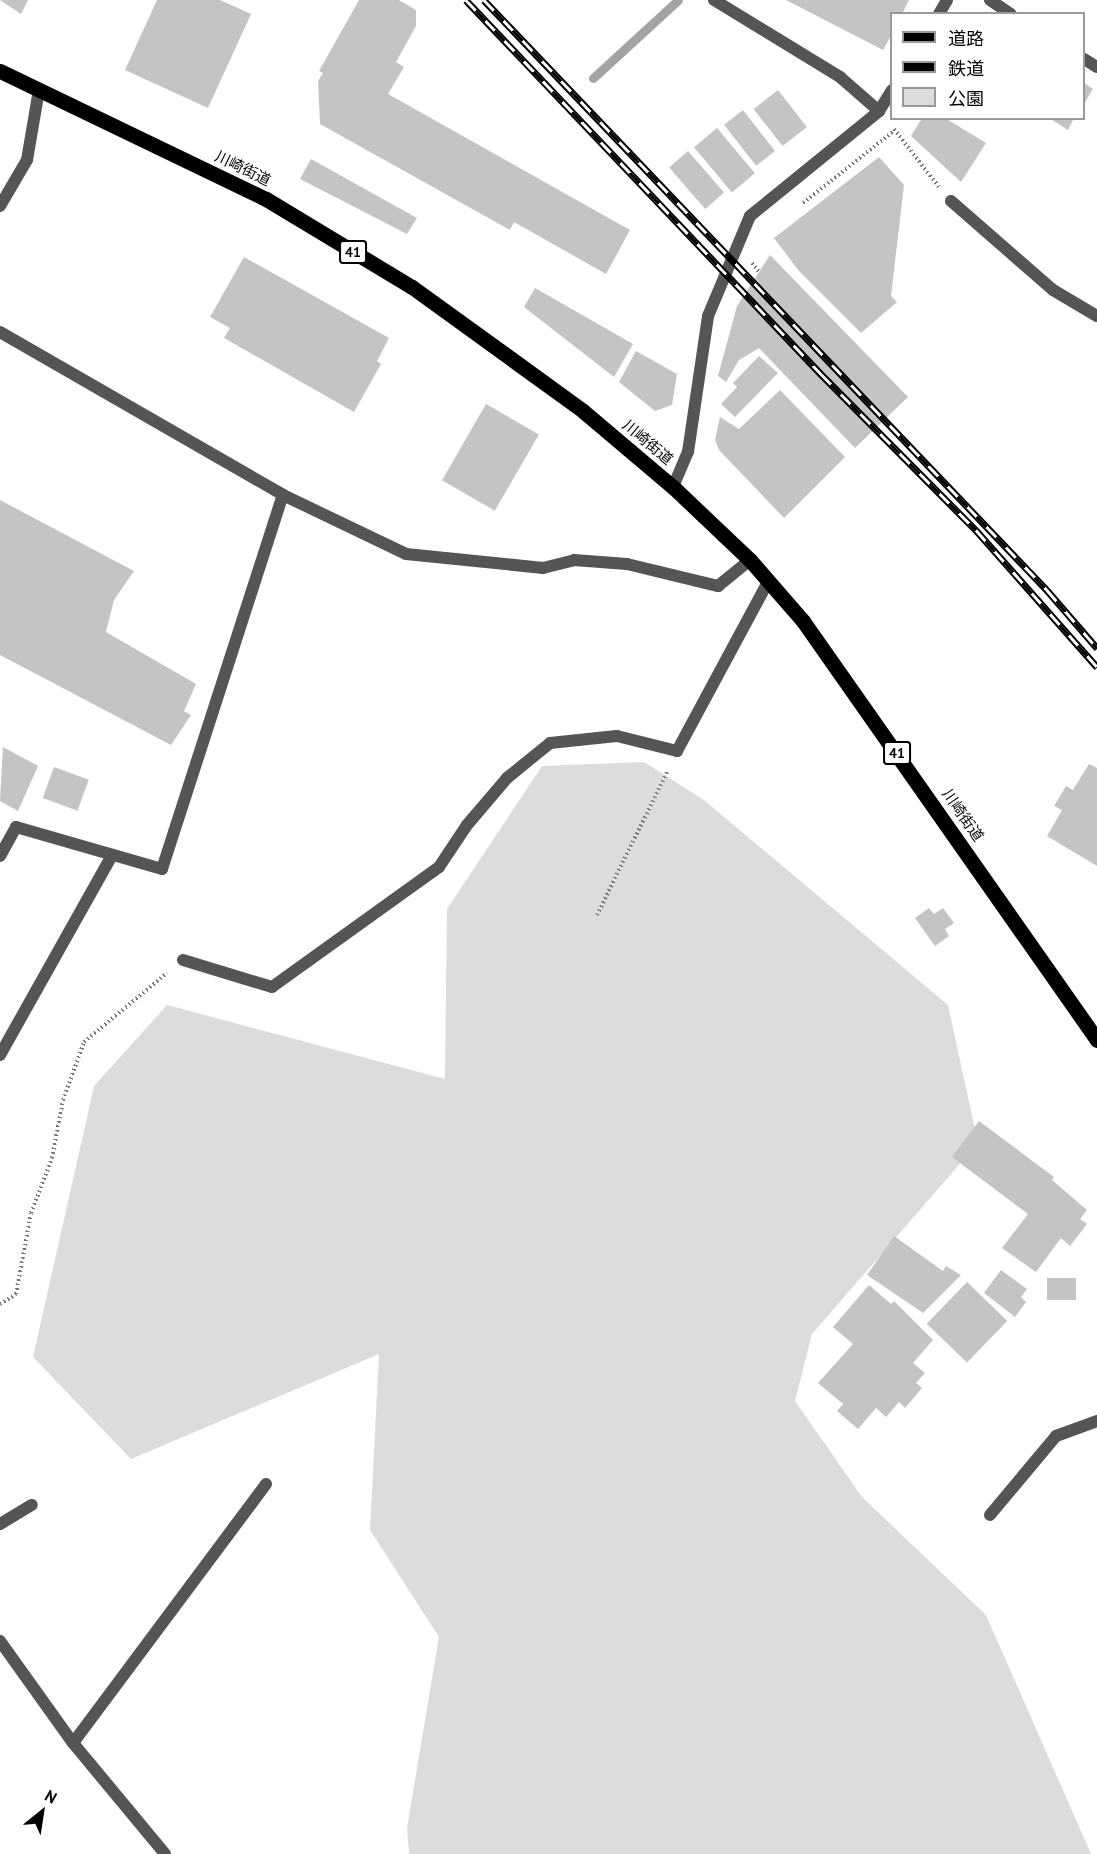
<!DOCTYPE html>
<html>
<head>
<meta charset="utf-8">
<style>
  body { margin:0 }
  #map { position:relative; width:1097px; height:1854px; overflow:hidden; background:#fff; font-family:"PT Sans","Noto Sans JP",sans-serif }
  div>[style] { position:absolute }
  .green>* { inset:0; background:#dcdcdc }
  .stream>* { height:9px; margin:-4.5px; padding:0 4.5px; transform-origin:4.5px; border-radius:4.5px; background:#a3a3a3 }
  .building>* { inset:0; background:#c4c4c4; transform-origin:0 0 }
  .path>* { height:4px; margin-top:-2px; transform-origin:0; background:repeating-linear-gradient(90deg,#777 0 1.5px,transparent 0 4.5px) }
  .service>* { height:12px; margin:-6px; padding:0 6px; transform-origin:6px; border-radius:6px; background:#555 }
  .minor>* { height:12px; margin:-6px; padding:0 6px; transform-origin:6px; border-radius:6px; background:#555 }
  .primary>* { height:15px; margin:-7.5px; padding:0 7.5px; transform-origin:7.5px; border-radius:7.5px; background:#000 }
  .rail>* { height:7px; margin-top:-3.5px; transform-origin:0; background:repeating-linear-gradient(90deg,#fff 0 14px,#000 0 28px); box-sizing:border-box; border-block:2px solid #000 }
  span { translate:-50% -50%; white-space:nowrap; text-align:center; line-height:1.15; -webkit-text-stroke:4.5px #fff; paint-order:stroke }
  .shield-label span { padding:2px 4px; background:#fff; border:2px solid; border-radius:4px; -webkit-text-stroke-width:0 }
  .shield-label { font-size:14px; color:#000; font-weight:700 }
  .street-label { font-size:15px; color:#000 }
  .legend { position:absolute; left:890px; top:12px; width:195px; height:108px; box-sizing:border-box; background:#fff; border:2px solid #999; margin:0; padding:8px 10px; list-style:none; font-size:18px; color:#000 }
  .legend li { display:flex; align-items:center; gap:12px; height:30px }
  .legend b { width:30px; border:2px solid #999 }
  .north { position:absolute; left:12px; top:1782px; width:60px; height:60px; -webkit-text-stroke:4px #fff; paint-order:stroke; rotate:30deg; font-size:16px; font-weight:700; line-height:24px; text-align:center; color:#000 }
  .north::after { content:''; display:block; margin:auto; width:21px; height:27px; background:#000; clip-path:polygon(50% 0,100% 100%,50% 72%,0 100%) }
</style>
</head>
<body>
<div id="map">
  <div class="green">
    <div style="clip-path:polygon(644px 762px,704px 800px,948px 1005px,978px 1143px,812px 1334px,795px 1401px,862px 1497px,986px 1615px,1091px 1854px,409px 1854px,407px 1828px,439px 1637px,370px 1530px,379px 1354px,131px 1459px,33px 1357px,94px 1086px,167px 1005px,445px 1079px,447px 909px,542px 766px)"></div>
  </div>
  <div class="stream">
    <div style="left:593px;top:78px;width:115px;rotate:-42.5deg"></div>
  </div>
  <div class="building">
    <div style="clip-path:polygon(0 0,28px 0,21px 14px)"></div>
    <div style="clip-path:polygon(157px 0,220px 0,251px 14px,208px 108px,125px 70px)"></div>
    <div style="clip-path:polygon(359px 0,399px 0,416px 10px,416px 26px,396px 62px,404px 67px,388px 94px,630px 230px,606px 274px,514px 222px,510px 230px,320px 124px,318px 81px,323px 73px,319px 71px)"></div>
    <div style="clip-path:polygon(786px 0,909px 0,902px 14px,892px 14px,892px 34px,883px 50px)"></div>
    <div style="clip-path:polygon(1084px 83px,1093px 89px,1084px 104px)"></div>
    <div style="left:778px;top:90px;width:47px;height:31px;rotate:52deg"></div>
    <div style="left:743px;top:110px;width:52px;height:24px;rotate:52deg"></div>
    <div style="clip-path:polygon(922px 118px,945px 118px,986px 143px,961px 182px,911px 136px)"></div>
    <div style="clip-path:polygon(1049px 118px,1074px 118px,1068px 130px)"></div>
    <div style="left:717px;top:128px;width:59px;height:30px;rotate:50deg"></div>
    <div style="left:688px;top:151px;width:55px;height:25px;rotate:49deg"></div>
    <div style="clip-path:polygon(879px 157px,904px 185px,891px 296px,897px 302px,861px 333px,799px 271px,774px 238px)"></div>
    <div style="clip-path:polygon(311px 159px,417px 218px,407px 234px,300px 179px)"></div>
    <div style="clip-path:polygon(770px 255px,908px 397px,855px 448px,759px 348px,739px 360px,726px 382px,718px 376px,737px 306px)"></div>
    <div style="clip-path:polygon(244px 257px,389px 338px,377px 361px,381px 364px,354px 412px,224px 338px,230px 328px,210px 317px)"></div>
    <div style="clip-path:polygon(535px 288px,633px 344px,614px 377px,524px 307px)"></div>
    <div style="clip-path:polygon(636px 351px,677px 374px,672px 405px,655px 411px,619px 382px)"></div>
    <div style="clip-path:polygon(759px 356px,778px 373px,735px 417px,721px 404px,737px 387px,733px 383px)"></div>
    <div style="clip-path:polygon(780px 390px,845px 457px,784px 518px,719px 450px,715px 440px,720px 417px,739px 429px)"></div>
    <div style="left:486px;top:404px;width:61px;height:88px;rotate:30deg"></div>
    <div style="clip-path:polygon(0 500px,134px 571px,114px 600px,106px 632px,196px 684px,184px 711px,191px 715px,171px 745px,0 655px)"></div>
    <div style="clip-path:polygon(3px 747px,38px 766px,18px 811px,0 801px)"></div>
    <div style="clip-path:polygon(1089px 764px,1097px 768px,1097px 866px,1047px 836px,1062px 810px,1054px 806px,1066px 786px,1073px 790px)"></div>
    <div style="left:54px;top:767px;width:37px;height:33px;rotate:20deg"></div>
    <div style="clip-path:polygon(929px 908px,934px 914px,943px 908px,954px 923px,945px 929px,949px 936px,935px 946px,915px 918px)"></div>
    <div style="clip-path:polygon(979px 1121px,1054px 1177px,1052px 1180px,1087px 1210px,1080px 1219px,1087px 1224px,1070px 1246px,1061px 1238px,1036px 1272px,1002px 1248px,1028px 1214px,952px 1157px)"></div>
    <div style="clip-path:polygon(894px 1236px,943px 1271px,946px 1266px,961px 1275px,923px 1313px,867px 1275px)"></div>
    <div style="clip-path:polygon(1001px 1270px,1027px 1289px,1021px 1297px,1026px 1302px,1015px 1317px,984px 1293px)"></div>
    <div style="left:1047px;top:1278px;width:29px;height:22px"></div>
    <div style="left:967px;top:1282px;width:56px;height:58px;rotate:44deg"></div>
    <div style="clip-path:polygon(869px 1285px,891px 1304px,894px 1301px,933px 1340px,913px 1363px,925px 1373px,916px 1383px,922px 1388px,905px 1408px,899px 1402px,886px 1417px,876px 1408px,858px 1429px,837px 1411px,843px 1404px,818px 1383px,853px 1344px,833px 1327px)"></div>
  </div>
  <div class="path">
    <div style="left:894px;top:129px;width:73px;rotate:52.2deg"></div>
    <div style="left:803px;top:203px;width:116px;rotate:-38.4deg"></div>
    <div style="left:752px;top:263px;width:11px;rotate:52deg"></div>
    <div style="left:597px;top:915px;width:161px;rotate:-63.9deg"></div>
    <div style="left:0;top:1304px;width:19px;rotate:-32deg"></div>
    <div style="left:16px;top:1294px;width:82px;rotate:-79.5deg"></div>
    <div style="left:31px;top:1213px;width:59px;rotate:-69.1deg"></div>
    <div style="left:52px;top:1158px;width:59px;rotate:-79.3deg"></div>
    <div style="left:63px;top:1100px;width:62px;rotate:-70.1deg"></div>
    <div style="left:84px;top:1042px;width:108px;rotate:-39.7deg"></div>
  </div>
  <div class="service">
    <div style="left:951px;top:201px;width:135px;rotate:41.1deg"></div>
    <div style="left:1053px;top:290px;width:51px;rotate:30.6deg"></div>
  </div>
  <div class="minor">
    <div style="left:714px;top:0;width:148px;rotate:31.4deg"></div>
    <div style="left:840px;top:77px;width:52px;rotate:41.1deg"></div>
    <div style="left:990px;top:0;width:25px;rotate:34deg"></div>
    <div style="left:939px;top:14px;width:16px;rotate:-60deg"></div>
    <div style="left:1084px;top:59px;width:15px;rotate:32deg"></div>
    <div style="left:0;top:206px;width:53px;rotate:-59.6deg"></div>
    <div style="left:27px;top:160px;width:71px;rotate:-80.3deg"></div>
    <div style="left:0;top:332px;width:327px;rotate:29.9deg"></div>
    <div style="left:283px;top:495px;width:136px;rotate:25.6deg"></div>
    <div style="left:406px;top:554px;width:138px;rotate:5.8deg"></div>
    <div style="left:543px;top:568px;width:32px;rotate:-14deg"></div>
    <div style="left:574px;top:560px;width:53px;rotate:4.3deg"></div>
    <div style="left:627px;top:564px;width:94px;rotate:13.6deg"></div>
    <div style="left:718px;top:586px;width:41px;rotate:-39.1deg"></div>
    <div style="left:673px;top:487px;width:38px;rotate:-67deg"></div>
    <div style="left:688px;top:452px;width:137px;rotate:-81.6deg"></div>
    <div style="left:708px;top:316px;width:108px;rotate:-67.2deg"></div>
    <div style="left:750px;top:216px;width:166px;rotate:-39.1deg"></div>
    <div style="left:879px;top:111px;width:25px;rotate:-58deg"></div>
    <div style="left:0;top:856px;width:33px;rotate:-61deg"></div>
    <div style="left:16px;top:827px;width:152px;rotate:16deg"></div>
    <div style="left:162px;top:869px;width:393px;rotate:-72.1deg"></div>
    <div style="left:183px;top:960px;width:93px;rotate:16.9deg"></div>
    <div style="left:272px;top:987px;width:206px;rotate:-35.7deg"></div>
    <div style="left:439px;top:867px;width:50px;rotate:-56.3deg"></div>
    <div style="left:467px;top:825px;width:62px;rotate:-49.6deg"></div>
    <div style="left:507px;top:778px;width:55px;rotate:-39.1deg"></div>
    <div style="left:550px;top:743px;width:67px;rotate:-6deg"></div>
    <div style="left:617px;top:736px;width:62px;rotate:14deg"></div>
    <div style="left:677px;top:751px;width:192px;rotate:-61.7deg"></div>
    <div style="left:0;top:1055px;width:227px;rotate:-60.7deg"></div>
    <div style="left:990px;top:1515px;width:103px;rotate:-50.1deg"></div>
    <div style="left:1056px;top:1436px;width:44px;rotate:-20.1deg"></div>
    <div style="left:0;top:1524px;width:37px;rotate:-31deg"></div>
    <div style="left:0;top:1641px;width:125px;rotate:54.4deg"></div>
    <div style="left:73px;top:1743px;width:144px;rotate:50.3deg"></div>
    <div style="left:73px;top:1743px;width:323px;rotate:-53.3deg"></div>
  </div>
  <div class="primary">
    <div style="left:0;top:71px;width:295px;rotate:25.7deg"></div>
    <div style="left:266px;top:199px;width:170px;rotate:31.1deg"></div>
    <div style="left:412px;top:287px;width:211px;rotate:35.9deg"></div>
    <div style="left:583px;top:411px;width:118px;rotate:40.2deg"></div>
    <div style="left:673px;top:487px;width:106px;rotate:43.5deg"></div>
    <div style="left:750px;top:560px;width:81px;rotate:49deg"></div>
    <div style="left:803px;top:621px;width:512px;rotate:54.94deg"></div>
  </div>
  <div class="rail">
    <div style="left:466px;top:0;width:516px;rotate:46.49deg"></div>
    <div style="left:821px;top:374px;width:220px;rotate:45.2deg"></div>
    <div style="left:976px;top:530px;width:183px;rotate:48.5deg"></div>
    <div style="left:484px;top:0;width:816px;rotate:46.34deg"></div>
    <div style="left:1047px;top:590px;width:77px;rotate:49.2deg"></div>
  </div>
  <div class="shield-label">
    <span style="left:353px;top:252px">41</span>
    <span style="left:897px;top:753px">41</span>
  </div>
  <div class="street-label">
    <span style="left:243px;top:168px;rotate:26deg">川崎街道</span>
    <span style="left:648px;top:442px;rotate:40deg">川崎街道</span>
    <span style="left:963px;top:815px;rotate:55deg">川崎街道</span>
  </div>
  <ul class="legend">
  <li><b style="height:8px;background:#000"></b>道路</li>
  <li><b style="height:8px;background:#000"></b>鉄道</li>
  <li><b style="height:16px;background:#dcdcdc"></b>公園</li>
  </ul>
  <div class="north">N</div>
</div>
</body>
</html>
